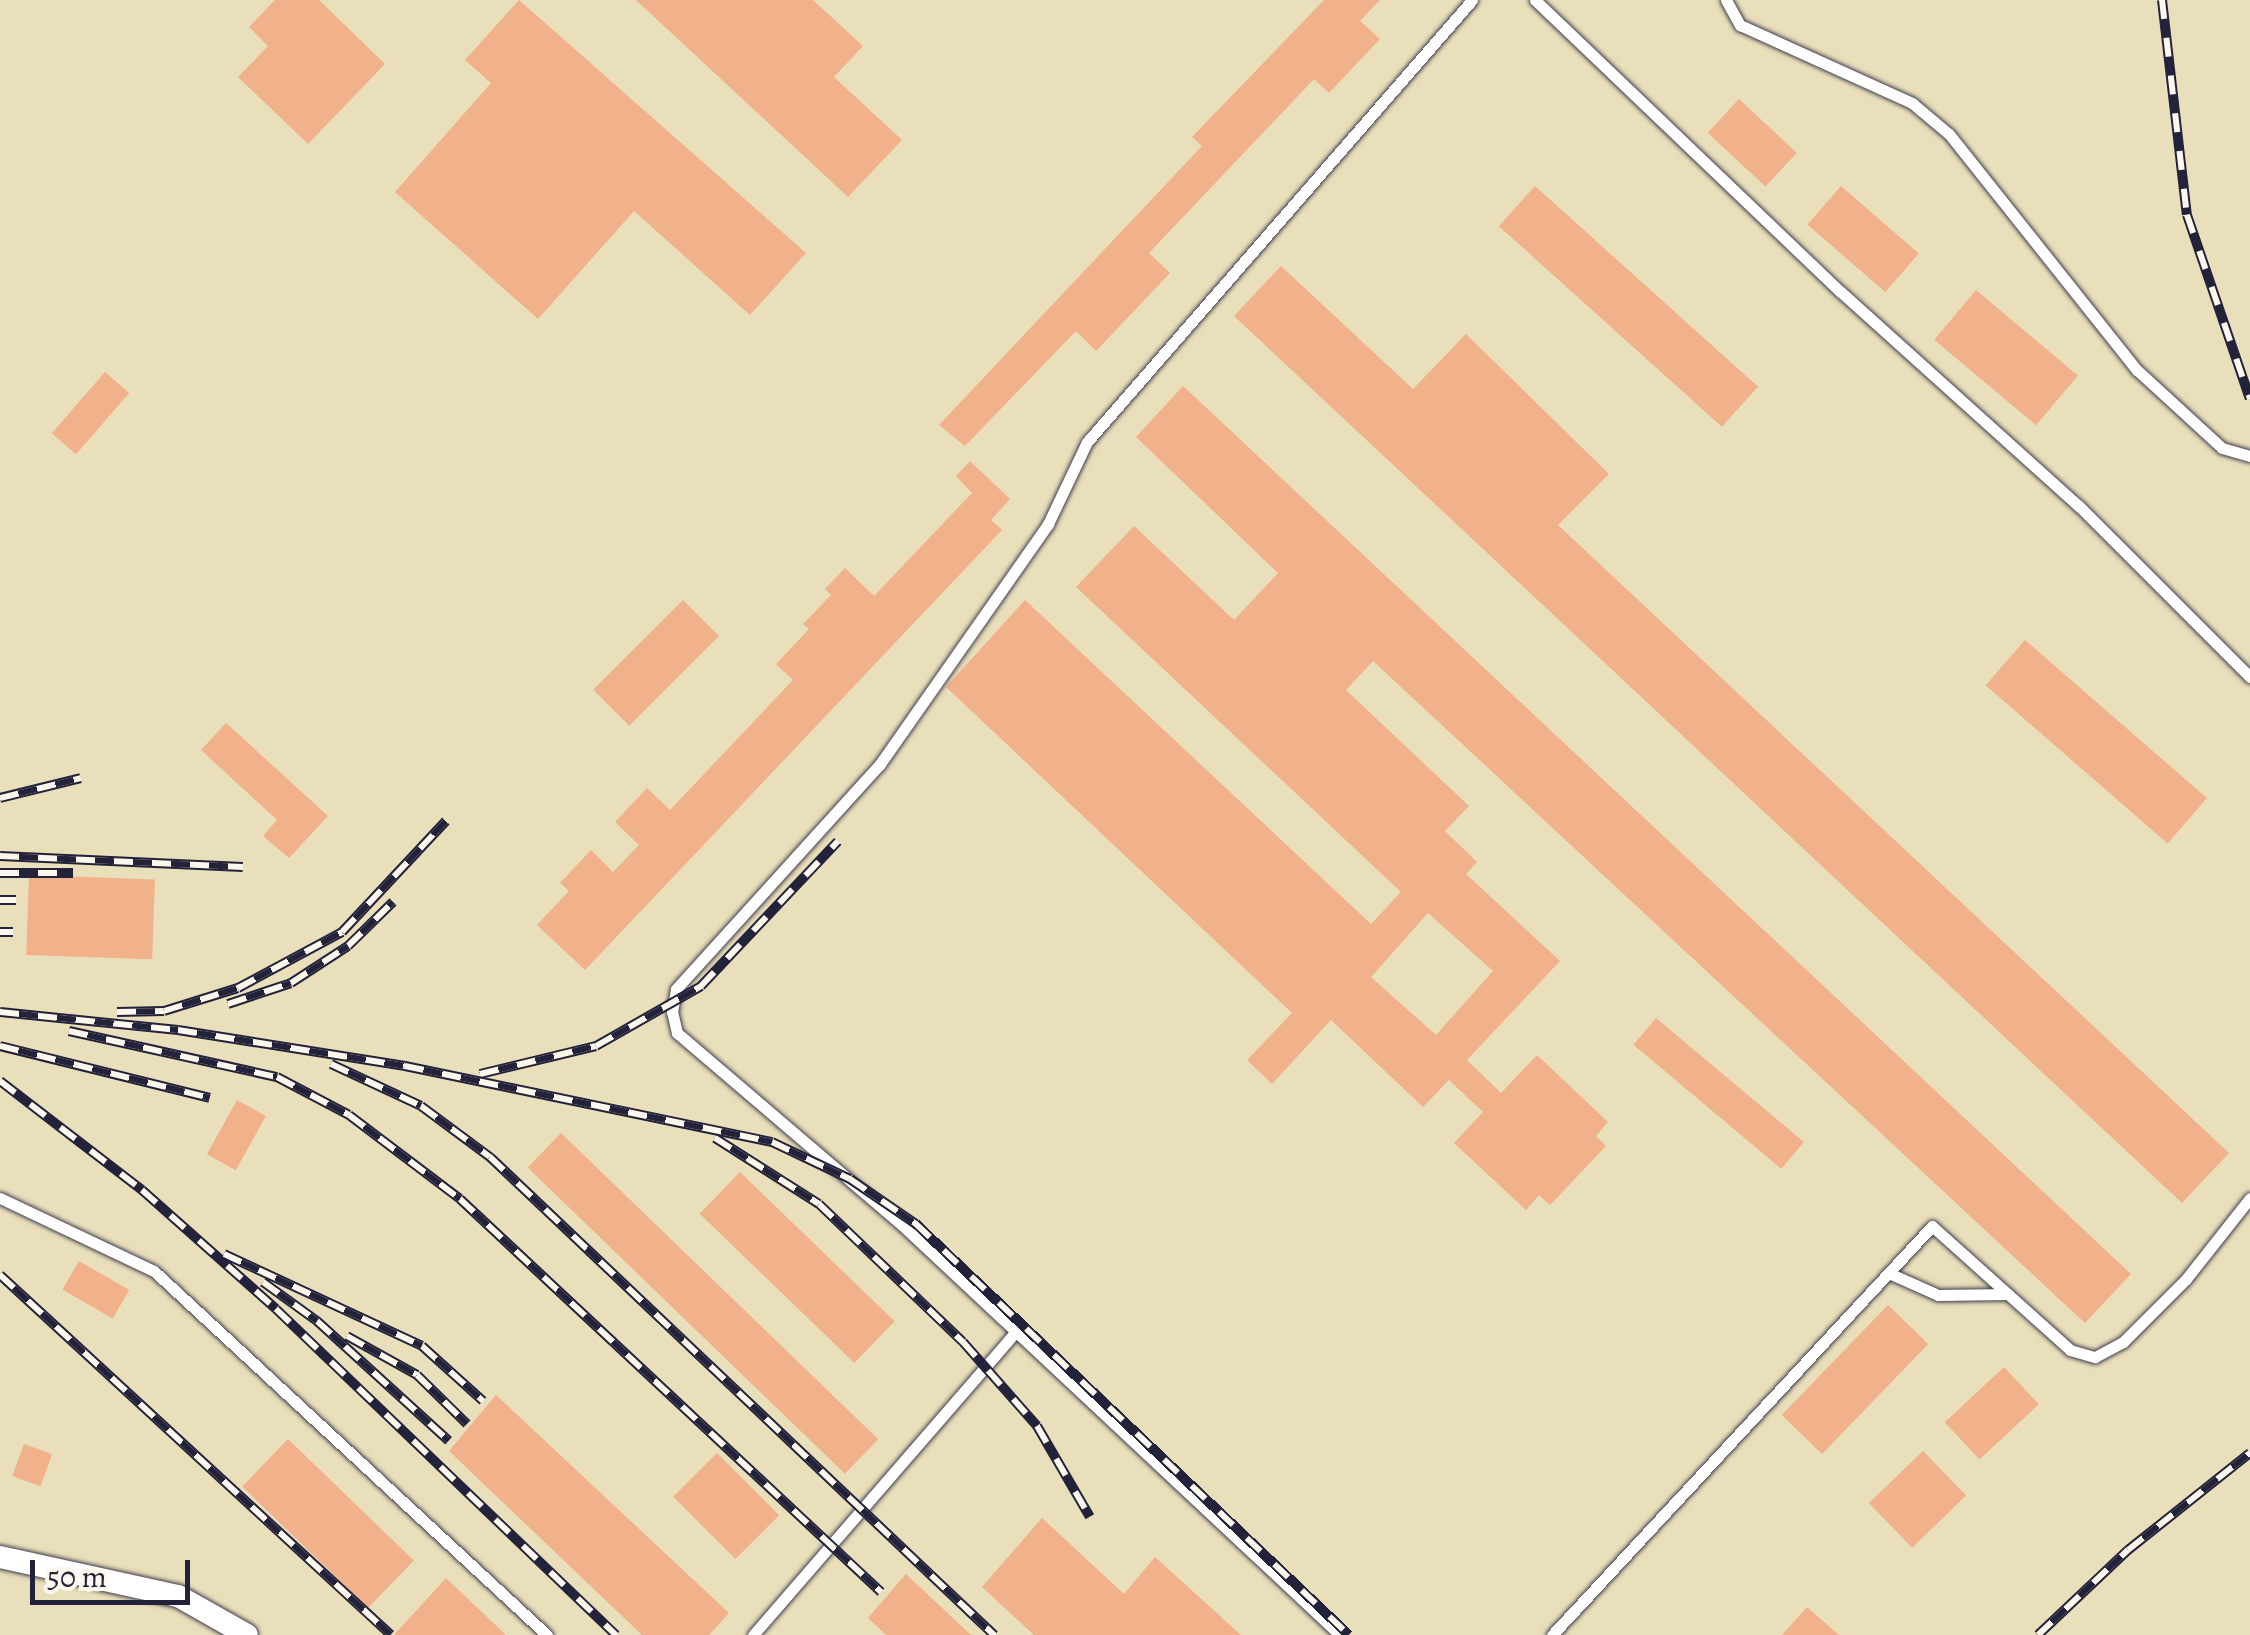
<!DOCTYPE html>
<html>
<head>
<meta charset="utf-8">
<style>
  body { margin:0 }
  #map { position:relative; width:2250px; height:1635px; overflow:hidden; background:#eadfbb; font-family:Alegreya,serif }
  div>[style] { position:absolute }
  .building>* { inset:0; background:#f0b18b; transform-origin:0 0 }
  .roads { filter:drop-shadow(0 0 2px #403e4e) drop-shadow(0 0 2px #403e4e) }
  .lane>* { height:11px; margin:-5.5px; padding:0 5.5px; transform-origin:5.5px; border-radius:5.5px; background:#fff }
  .street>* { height:22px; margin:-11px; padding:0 11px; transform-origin:11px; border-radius:11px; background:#fff }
  .rail>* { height:10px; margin-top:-5px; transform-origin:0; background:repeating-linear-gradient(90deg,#fbf7ec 0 19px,#22223b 0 38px); box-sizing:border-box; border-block:2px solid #22223b }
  span { translate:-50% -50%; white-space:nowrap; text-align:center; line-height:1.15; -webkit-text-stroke:9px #fbf7ec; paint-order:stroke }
  .scale { position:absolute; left:30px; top:1560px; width:160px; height:45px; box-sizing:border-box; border:5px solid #22223b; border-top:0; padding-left:12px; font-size:30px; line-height:35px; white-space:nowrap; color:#22223b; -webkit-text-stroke:8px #fbf7ec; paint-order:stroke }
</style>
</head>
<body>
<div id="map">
  <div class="building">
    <div style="clip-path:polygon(275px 0,319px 0,385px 64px,308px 144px,238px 77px,268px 46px,249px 27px)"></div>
    <div style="clip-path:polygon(519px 0,806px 253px,750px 315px,634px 211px,538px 319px,395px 192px,491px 83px,465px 60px)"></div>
    <div style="clip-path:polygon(636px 0,813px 0,863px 46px,834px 77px,902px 140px,848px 197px)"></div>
    <div style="clip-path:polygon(1324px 0,1380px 0,1360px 21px,1380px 39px,1329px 93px,1314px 79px,1149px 253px,1170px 273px,1096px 351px,1076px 331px,965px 446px,939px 425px,1202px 146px,1192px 137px)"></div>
    <div style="left:1739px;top:99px;width:79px;height:46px;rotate:43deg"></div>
    <div style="left:1535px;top:186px;width:300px;height:54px;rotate:42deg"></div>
    <div style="left:1841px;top:186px;width:103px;height:51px;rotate:41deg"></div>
    <div style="clip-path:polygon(1281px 266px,1413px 389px,1466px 334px,1609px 474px,1558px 525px,2229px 1153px,2182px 1203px,1234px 316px)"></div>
    <div style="left:1976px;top:290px;width:133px;height:65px;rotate:40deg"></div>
    <div style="left:105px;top:372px;width:32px;height:81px;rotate:41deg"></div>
    <div style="clip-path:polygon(evenodd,1183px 386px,2131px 1274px,2085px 1323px,1373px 661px,1346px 690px,1469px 806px,1445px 831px,1477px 862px,1466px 874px,1560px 961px,1467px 1060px,1501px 1093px,1537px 1055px,1608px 1122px,1596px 1136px,1606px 1146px,1550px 1205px,1539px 1195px,1526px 1210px,1454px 1143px,1483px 1112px,1449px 1080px,1423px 1107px,1331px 1020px,1272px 1084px,1247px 1060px,1292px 1013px,946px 687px,1025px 600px,1371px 924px,1401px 892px,1076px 587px,1134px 526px,1234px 620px,1278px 573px,1136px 437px,1183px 386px,1428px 913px,1493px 971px,1436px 1035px,1371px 977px,1428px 913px)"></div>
    <div style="clip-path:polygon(970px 461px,1010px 499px,991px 520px,1002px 530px,585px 970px,537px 925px,569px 891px,560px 883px,591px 850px,613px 872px,639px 845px,615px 822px,647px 788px,670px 810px,793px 680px,776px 664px,809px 629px,803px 624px,831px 595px,825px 589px,845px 568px,874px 596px,972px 493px,956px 476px)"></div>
    <div style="left:683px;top:600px;width:51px;height:127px;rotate:45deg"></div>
    <div style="left:2025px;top:640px;width:241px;height:60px;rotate:41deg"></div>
    <div style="clip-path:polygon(226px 723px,328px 816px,289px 858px,263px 836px,277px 820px,201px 750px)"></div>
    <div style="left:29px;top:875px;width:126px;height:80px;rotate:2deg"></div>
    <div style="left:1656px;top:1018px;width:193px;height:35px;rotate:40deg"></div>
    <div style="left:237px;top:1100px;width:33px;height:62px;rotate:29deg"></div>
    <div style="left:561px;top:1133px;width:441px;height:48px;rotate:44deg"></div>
    <div style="left:740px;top:1172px;width:215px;height:58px;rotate:44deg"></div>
    <div style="left:79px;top:1261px;width:58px;height:33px;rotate:30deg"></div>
    <div style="left:1888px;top:1305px;width:56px;height:153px;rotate:44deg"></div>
    <div style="left:2004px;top:1367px;width:51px;height:81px;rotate:47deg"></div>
    <div style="clip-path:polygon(496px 1395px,729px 1613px,709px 1635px,642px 1635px,449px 1451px)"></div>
    <div style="left:288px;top:1439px;width:175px;height:66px;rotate:44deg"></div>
    <div style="left:24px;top:1444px;width:30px;height:34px;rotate:20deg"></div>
    <div style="left:1923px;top:1451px;width:62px;height:75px;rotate:46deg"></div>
    <div style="left:717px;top:1453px;width:88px;height:62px;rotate:45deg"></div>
    <div style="clip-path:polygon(1042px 1518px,1124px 1594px,1155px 1557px,1241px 1635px,1034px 1635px,982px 1587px)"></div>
    <div style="clip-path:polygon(906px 1574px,971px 1635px,886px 1635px,868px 1618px)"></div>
    <div style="clip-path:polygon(446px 1578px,506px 1635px,394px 1635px)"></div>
    <div style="clip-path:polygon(1807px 1607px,1839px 1635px,1782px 1635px)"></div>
  </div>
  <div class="roads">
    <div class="lane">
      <div style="left:1535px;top:0;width:423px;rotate:43.7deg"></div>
      <div style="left:1841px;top:292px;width:320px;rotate:42deg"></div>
      <div style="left:2079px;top:506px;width:242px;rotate:45deg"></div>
      <div style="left:1726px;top:0;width:29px;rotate:61deg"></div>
      <div style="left:1740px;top:25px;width:189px;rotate:24.4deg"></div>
      <div style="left:1912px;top:103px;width:48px;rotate:40deg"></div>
      <div style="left:1949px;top:134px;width:302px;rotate:51.5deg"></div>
      <div style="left:2137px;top:370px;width:115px;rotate:42.5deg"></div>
      <div style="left:2222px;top:448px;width:29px;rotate:16deg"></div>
      <div style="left:0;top:1198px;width:170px;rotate:25.4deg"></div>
      <div style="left:154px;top:1271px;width:536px;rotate:42.81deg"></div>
      <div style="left:1891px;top:1274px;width:51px;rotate:24.1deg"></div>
      <div style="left:1938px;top:1295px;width:70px;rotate:-0.8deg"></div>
      <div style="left:753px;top:1635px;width:397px;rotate:-49.1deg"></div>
      <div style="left:1340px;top:1635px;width:600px;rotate:-136.89deg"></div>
      <div style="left:902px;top:1225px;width:296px;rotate:-139.5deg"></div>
      <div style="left:677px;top:1033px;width:22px;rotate:-103deg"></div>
      <div style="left:672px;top:1012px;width:23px;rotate:-80deg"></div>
      <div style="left:676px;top:989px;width:304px;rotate:-47.8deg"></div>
      <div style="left:880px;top:764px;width:293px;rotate:-55deg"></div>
      <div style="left:1048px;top:524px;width:91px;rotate:-64.6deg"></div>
      <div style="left:1087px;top:442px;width:586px;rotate:-48.94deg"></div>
      <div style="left:1552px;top:1635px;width:558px;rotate:-47.1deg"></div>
      <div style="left:1932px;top:1226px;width:186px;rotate:41.9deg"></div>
      <div style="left:2070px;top:1350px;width:26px;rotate:16deg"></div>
      <div style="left:2095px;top:1357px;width:32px;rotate:-28deg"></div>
      <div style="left:2123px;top:1342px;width:89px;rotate:-45deg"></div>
      <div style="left:2186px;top:1279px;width:103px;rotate:-51.7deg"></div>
    </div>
    <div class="street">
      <div style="left:0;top:1557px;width:182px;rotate:12.4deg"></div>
      <div style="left:178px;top:1596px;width:79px;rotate:29.5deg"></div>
    </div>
  </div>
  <div class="rail">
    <div style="left:2162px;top:0;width:216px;rotate:83.4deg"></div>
    <div style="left:2187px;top:215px;width:194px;rotate:71.1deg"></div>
    <div style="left:0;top:798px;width:83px;rotate:-13.9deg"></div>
    <div style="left:0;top:856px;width:243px;rotate:2.6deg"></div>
    <div style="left:0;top:873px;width:73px"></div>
    <div style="left:0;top:900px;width:16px"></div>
    <div style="left:0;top:932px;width:13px"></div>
    <div style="left:228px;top:1004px;width:66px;rotate:-18.4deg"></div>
    <div style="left:291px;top:983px;width:68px;rotate:-33deg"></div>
    <div style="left:348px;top:946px;width:63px;rotate:-44.4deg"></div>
    <div style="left:0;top:1012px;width:179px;rotate:5.8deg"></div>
    <div style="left:178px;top:1030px;width:230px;rotate:9deg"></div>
    <div style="left:405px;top:1066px;width:375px;rotate:11.7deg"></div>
    <div style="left:772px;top:1142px;width:86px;rotate:25.4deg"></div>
    <div style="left:850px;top:1179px;width:80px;rotate:34.3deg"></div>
    <div style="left:916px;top:1224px;width:597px;rotate:43.51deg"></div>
    <div style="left:117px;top:1012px;width:47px;rotate:-1.2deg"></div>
    <div style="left:164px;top:1011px;width:77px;rotate:-17.3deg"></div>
    <div style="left:238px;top:988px;width:118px;rotate:-28.3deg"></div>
    <div style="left:342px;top:932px;width:152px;rotate:-46.9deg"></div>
    <div style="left:69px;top:1031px;width:213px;rotate:12.5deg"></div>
    <div style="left:277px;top:1077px;width:81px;rotate:27.8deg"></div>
    <div style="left:349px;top:1115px;width:139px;rotate:37.1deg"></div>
    <div style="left:460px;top:1199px;width:576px;rotate:43.03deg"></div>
    <div style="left:0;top:1046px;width:216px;rotate:13.9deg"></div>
    <div style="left:331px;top:1064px;width:99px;rotate:25deg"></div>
    <div style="left:421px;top:1106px;width:86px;rotate:36.5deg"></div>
    <div style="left:490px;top:1157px;width:695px;rotate:43.48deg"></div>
    <div style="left:480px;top:1074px;width:119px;rotate:-13.6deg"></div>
    <div style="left:596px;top:1046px;width:121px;rotate:-29.7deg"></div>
    <div style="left:701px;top:986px;width:199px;rotate:-46.6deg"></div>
    <div style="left:0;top:1081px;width:179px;rotate:37.5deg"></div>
    <div style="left:142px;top:1190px;width:179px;rotate:41.6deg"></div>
    <div style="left:276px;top:1309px;width:471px;rotate:43.8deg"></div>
    <div style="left:715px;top:1138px;width:123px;rotate:32.4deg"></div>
    <div style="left:819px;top:1204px;width:199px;rotate:43.8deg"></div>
    <div style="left:963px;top:1342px;width:112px;rotate:48.6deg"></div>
    <div style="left:1037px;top:1426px;width:105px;rotate:59.8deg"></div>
    <div style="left:224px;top:1254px;width:218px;rotate:24.9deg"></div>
    <div style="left:422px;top:1346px;width:82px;rotate:42deg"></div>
    <div style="left:0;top:1275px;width:531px;rotate:42.64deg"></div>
    <div style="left:263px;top:1282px;width:67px;rotate:35.8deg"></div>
    <div style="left:317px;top:1321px;width:178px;rotate:42.3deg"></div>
    <div style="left:347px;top:1336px;width:80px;rotate:29.1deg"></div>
    <div style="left:417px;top:1375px;width:70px;rotate:44.4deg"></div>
    <div style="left:2038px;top:1635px;width:124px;rotate:-43.4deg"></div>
    <div style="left:2128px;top:1550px;width:156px;rotate:-38.5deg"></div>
  </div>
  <div class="scale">50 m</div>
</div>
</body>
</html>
